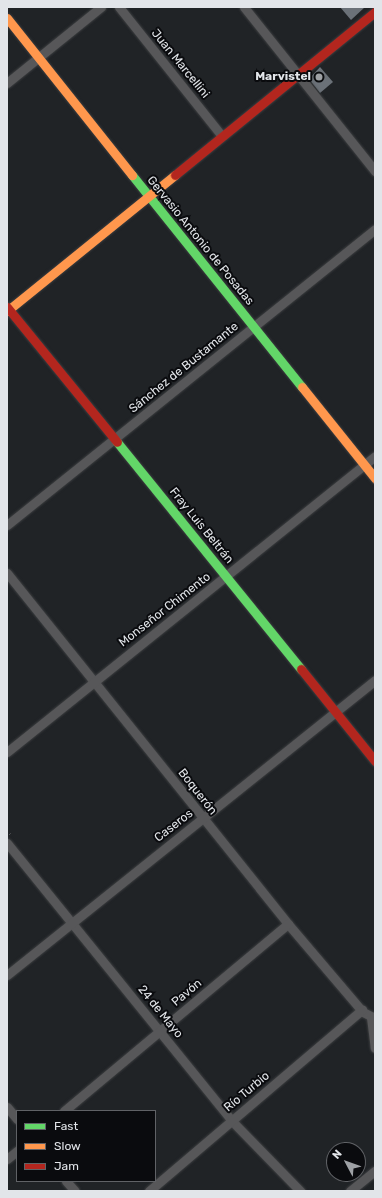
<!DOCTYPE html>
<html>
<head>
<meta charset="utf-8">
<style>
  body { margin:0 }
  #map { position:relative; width:382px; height:1198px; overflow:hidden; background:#202326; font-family:Rubik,sans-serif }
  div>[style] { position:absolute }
  .building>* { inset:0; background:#6b7178 }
  .path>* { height:1.5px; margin-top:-0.75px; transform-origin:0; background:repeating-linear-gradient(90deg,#535456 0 1px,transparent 0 4px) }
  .roads { filter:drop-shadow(0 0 1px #3c3e40) drop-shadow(0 0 1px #3c3e40) }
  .street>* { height:9px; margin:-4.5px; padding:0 4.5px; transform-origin:4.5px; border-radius:4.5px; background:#575759 }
  .fast>* { height:9px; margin:-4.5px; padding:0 4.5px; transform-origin:4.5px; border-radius:4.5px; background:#63d668 }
  .slow>* { height:9px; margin:-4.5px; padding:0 4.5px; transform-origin:4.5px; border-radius:4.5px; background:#ff974d }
  .jam>* { height:9px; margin:-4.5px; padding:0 4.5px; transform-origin:4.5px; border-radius:4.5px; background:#b3261e }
  .dots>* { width:11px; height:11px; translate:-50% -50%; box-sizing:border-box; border:2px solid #0a0b0e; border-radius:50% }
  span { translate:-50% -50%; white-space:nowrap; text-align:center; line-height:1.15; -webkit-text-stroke:4px #0a0b0e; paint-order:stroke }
  .street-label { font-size:12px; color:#e2e5e9 }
  .poi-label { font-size:12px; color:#e2e5e9; font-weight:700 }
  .right { translate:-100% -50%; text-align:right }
  .frame { position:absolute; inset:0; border:8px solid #e2e5e9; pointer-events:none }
  .legend { position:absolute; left:16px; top:1110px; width:140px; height:72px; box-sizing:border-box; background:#0a0b0e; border:1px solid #606266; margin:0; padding:5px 7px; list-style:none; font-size:12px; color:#e2e5e9 }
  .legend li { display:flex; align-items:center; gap:8px; height:20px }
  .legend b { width:20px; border:1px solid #606266 }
  .north { position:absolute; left:326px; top:1142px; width:40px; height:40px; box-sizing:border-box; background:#0a0b0e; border:1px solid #606266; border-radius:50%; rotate:311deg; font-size:11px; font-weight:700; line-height:16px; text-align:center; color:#e2e5e9 }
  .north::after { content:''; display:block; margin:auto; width:14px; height:18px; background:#9ea1a5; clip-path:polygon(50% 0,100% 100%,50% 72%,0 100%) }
</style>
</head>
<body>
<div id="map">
  <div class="building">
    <div style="clip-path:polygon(340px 7px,365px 7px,351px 20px)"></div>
    <div style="clip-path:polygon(320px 67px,333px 82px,320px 93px,309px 79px)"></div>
  </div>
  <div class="path">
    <div style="left:7px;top:831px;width:6px;rotate:45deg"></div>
  </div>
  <div class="roads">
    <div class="street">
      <div style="left:119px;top:7px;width:165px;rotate:51.4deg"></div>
      <div style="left:244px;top:7px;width:210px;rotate:51.4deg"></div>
      <div style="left:7px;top:83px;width:121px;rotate:-39deg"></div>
      <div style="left:7px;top:525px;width:472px;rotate:-38.8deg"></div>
      <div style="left:7px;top:573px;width:450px;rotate:51.3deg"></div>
      <div style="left:288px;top:924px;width:116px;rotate:49.6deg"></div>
      <div style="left:363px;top:1012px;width:13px;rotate:27deg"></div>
      <div style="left:7px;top:752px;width:472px;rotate:-38.8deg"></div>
      <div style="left:7px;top:843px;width:358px;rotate:51deg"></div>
      <div style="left:232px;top:1121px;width:98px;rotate:45.8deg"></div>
      <div style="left:7px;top:975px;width:472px;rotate:-38.7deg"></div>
      <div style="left:371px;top:1017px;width:31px;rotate:83deg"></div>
      <div style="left:7px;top:1107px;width:16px;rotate:50deg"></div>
      <div style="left:64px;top:1111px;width:292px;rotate:-39.9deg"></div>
      <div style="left:7px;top:1159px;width:13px;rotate:-39deg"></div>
      <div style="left:66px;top:1181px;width:13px;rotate:48deg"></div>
      <div style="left:149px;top:1191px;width:280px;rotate:-40.4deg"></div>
      <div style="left:350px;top:1191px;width:32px;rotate:-39deg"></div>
    </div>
    <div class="fast">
      <div style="left:132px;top:175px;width:272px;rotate:51.3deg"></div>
      <div style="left:117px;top:442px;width:292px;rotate:51deg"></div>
    </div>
    <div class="slow">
      <div style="left:7px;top:18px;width:201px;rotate:51.5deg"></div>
      <div style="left:7px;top:311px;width:216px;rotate:-39deg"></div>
      <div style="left:302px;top:387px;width:117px;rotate:51.3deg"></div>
    </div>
    <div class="jam">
      <div style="left:175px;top:175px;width:258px;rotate:-39.2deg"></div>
      <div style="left:7px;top:307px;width:174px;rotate:50.8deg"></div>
      <div style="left:301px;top:669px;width:118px;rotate:51.2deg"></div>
    </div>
  </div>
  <div class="dots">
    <div style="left:319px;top:77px;background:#9ea1a5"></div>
  </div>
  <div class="street-label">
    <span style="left:180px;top:64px;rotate:51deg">Juan Marcellini</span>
    <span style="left:200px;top:241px;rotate:51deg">Gervasio Antonio de Posadas</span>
    <span style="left:184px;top:368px;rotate:-39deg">Sánchez de Bustamante</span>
    <span style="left:201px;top:526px;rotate:51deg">Fray Luis Beltrán</span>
    <span style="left:165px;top:610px;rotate:-38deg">Monseñor Chimento</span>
    <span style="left:197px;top:792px;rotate:52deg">Boquerón</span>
    <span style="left:174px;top:826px;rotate:-38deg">Caseros</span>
    <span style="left:187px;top:993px;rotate:-40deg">Pavón</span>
    <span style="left:160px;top:1012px;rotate:51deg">24 de Mayo</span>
    <span style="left:247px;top:1092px;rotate:-40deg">Río Turbio</span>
  </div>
  <div class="poi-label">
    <span class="right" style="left:311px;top:77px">Marvistel</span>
  </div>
  <div class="frame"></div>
  <ul class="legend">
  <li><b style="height:5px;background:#63d668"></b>Fast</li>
  <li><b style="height:5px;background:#ff974d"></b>Slow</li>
  <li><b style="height:5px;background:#b3261e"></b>Jam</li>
  </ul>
  <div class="north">N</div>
</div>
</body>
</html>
